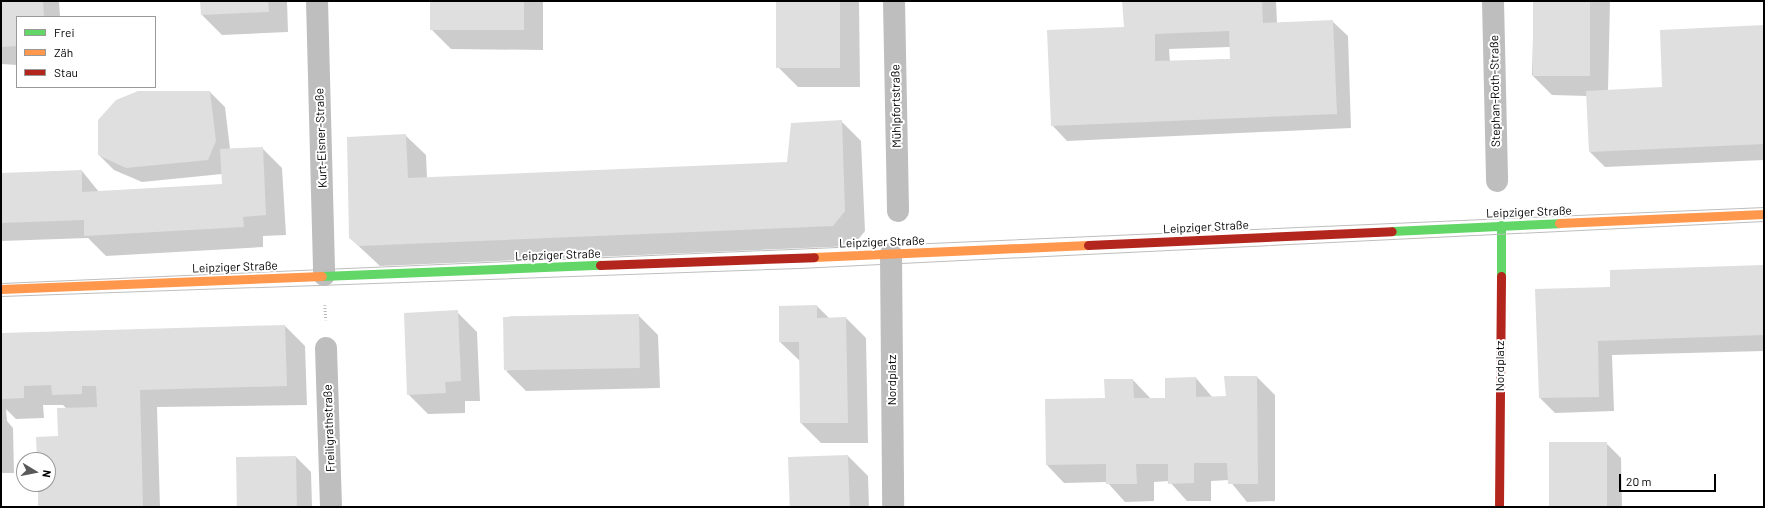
<!DOCTYPE html>
<html>
<head>
<meta charset="utf-8">
<style>
  body { margin:0 }
  #map { position:relative; width:1765px; height:508px; overflow:hidden; background:#fff; font-family:Barlow,sans-serif }
  div>[style] { position:absolute }
  .shadow>* { inset:0; background:#0003 }
  .building>* { inset:0; background:#dfdfdf; transform-origin:0 0 }
  .path>* { height:2.5px; margin-top:-1.25px; transform-origin:0; background:repeating-linear-gradient(90deg,#b9b9b9 0 1px,transparent 0 3px) }
  .street>* { height:22px; margin:-11px; padding:0 11px; transform-origin:11px; border-radius:11px; background:#bebebe }
  .fast>* { height:9px; margin:-4.5px; padding:0 4.5px; transform-origin:4.5px; border-radius:4.5px; background:#63d668 }
  .slow>* { height:9px; margin:-4.5px; padding:0 4.5px; transform-origin:4.5px; border-radius:4.5px; background:#ff974d }
  .jam>* { height:9px; margin:-4.5px; padding:0 4.5px; transform-origin:4.5px; border-radius:4.5px; background:#b3261e }
  .tram>* { height:1px; margin:-0.5px; padding:0 0.5px; transform-origin:0.5px; border-radius:0.5px; background:#bebebe }
  span { translate:-50% -50%; white-space:nowrap; text-align:center; line-height:1.15; -webkit-text-stroke:4px #fff; paint-order:stroke }
  .street-label { font-size:12px; color:#000 }
  .frame { position:absolute; inset:0; border:2px solid #000; pointer-events:none }
  .legend { position:absolute; left:16px; top:16px; width:140px; height:72px; box-sizing:border-box; background:#fff; border:1px solid #999; margin:0; padding:5px 7px; list-style:none; font-size:12px; color:#000 }
  .legend li { display:flex; align-items:center; gap:8px; height:20px }
  .legend b { width:20px; border:1px solid #999 }
  .north { position:absolute; left:16px; top:452px; width:40px; height:40px; box-sizing:border-box; background:#fff; border:1px solid #999; border-radius:50%; rotate:100deg; font-size:11px; font-weight:700; line-height:16px; text-align:center; color:#000 }
  .north::after { content:''; display:block; margin:auto; width:14px; height:18px; background:#595959; clip-path:polygon(50% 0,100% 100%,50% 72%,0 100%) }
  .scale { position:absolute; left:1619px; top:474px; width:97px; height:18px; box-sizing:border-box; border:2px solid #000; border-top:0; padding-left:5px; font-size:12px; line-height:14px; white-space:nowrap; color:#000; -webkit-text-stroke:3px #fff; paint-order:stroke }
</style>
</head>
<body>
<div id="map">
  <div class="shadow">
    <div style="clip-path:polygon(1px 1px,59px 1px,60px 17px,17px 17px,17px 65px,1px 64px)"></div>
    <div style="clip-path:polygon(201px 1px,287px 1px,288px 32px,222px 35px,202px 15px)"></div>
    <div style="clip-path:polygon(431px 1px,543px 1px,543px 50px,451px 49px,431px 29px)"></div>
    <div style="clip-path:polygon(777px 1px,859px 1px,860px 87px,798px 87px,778px 67px)"></div>
    <div style="clip-path:polygon(evenodd,1123px 1px,1276px 1px,1277px 23px,1332px 21px,1348px 36px,1351px 128px,1067px 141px,1052px 125px,1125px 28px,1123px 1px,1230px 47px,1231px 59px,1170px 62px,1169px 49px,1230px 47px)"></div>
    <div style="clip-path:polygon(1534px 1px,1610px 1px,1608px 91px,1663px 88px,1764px 26px,1764px 160px,1605px 167px,1590px 152px,1587px 96px,1552px 95px,1532px 75px)"></div>
    <div style="clip-path:polygon(210px 92px,225px 107px,230px 149px,262px 148px,282px 168px,286px 235px,263px 236px,263px 247px,106px 256px,88px 238px,1px 241px,1px 174px,82px 171px,99px 192px,223px 185px,222px 174px,142px 182px,114px 170px,99px 155px)"></div>
    <div style="clip-path:polygon(841px 121px,861px 141px,865px 231px,853px 246px,380px 266px,350px 238px,405px 135px,426px 155px,427px 178px,787px 163px)"></div>
    <div style="clip-path:polygon(1764px 266px,1764px 351px,1612px 355px,1614px 411px,1555px 413px,1540px 398px,1611px 288px)"></div>
    <div style="clip-path:polygon(817px 306px,829px 318px,846px 318px,866px 338px,868px 443px,821px 443px,801px 423px,800px 361px,780px 342px)"></div>
    <div style="clip-path:polygon(457px 312px,477px 332px,480px 401px,465px 401px,465px 413px,428px 414px,408px 394px)"></div>
    <div style="clip-path:polygon(638px 315px,658px 335px,660px 388px,526px 391px,506px 371px)"></div>
    <div style="clip-path:polygon(285px 326px,305px 346px,307px 405px,157px 407px,160px 507px,39px 507px,38px 484px,48px 484px,48px 460px,38px 460px,59px 437px,67px 409px,63px 405px,43px 405px,44px 418px,16px 419px,6px 409px,7px 421px,13px 428px,14px 473px,1px 473px,1px 334px)"></div>
    <div style="clip-path:polygon(1257px 377px,1275px 395px,1275px 501px,1247px 502px,1229px 480px,1211px 481px,1211px 501px,1187px 501px,1169px 481px,1154px 482px,1154px 501px,1125px 502px,1107px 482px,1064px 483px,1047px 465px,1106px 399px,1133px 380px,1151px 399px,1166px 399px,1196px 378px,1213px 398px,1227px 397px)"></div>
    <div style="clip-path:polygon(1606px 443px,1621px 458px,1622px 507px,1551px 507px)"></div>
    <div style="clip-path:polygon(848px 456px,868px 476px,869px 507px,791px 507px,789px 458px)"></div>
    <div style="clip-path:polygon(296px 457px,311px 472px,312px 507px,238px 507px,237px 458px)"></div>
  </div>
  <div class="building">
    <div style="clip-path:polygon(1px 1px,43px 1px,44px 17px,17px 17px,17px 46px,1px 47px)"></div>
    <div style="clip-path:polygon(200px 1px,268px 1px,269px 12px,201px 15px)"></div>
    <div style="left:430px;top:1px;width:94px;height:29px"></div>
    <div style="left:776px;top:1px;width:64px;height:67px"></div>
    <div style="clip-path:polygon(evenodd,1122px 1px,1262px 1px,1263px 23px,1333px 20px,1337px 114px,1051px 126px,1047px 30px,1124px 27px,1122px 1px,1229px 31px,1230px 59px,1155px 61px,1155px 34px,1229px 31px)"></div>
    <div style="left:1533px;top:1px;width:57px;height:75px"></div>
    <div style="clip-path:polygon(1764px 25px,1764px 144px,1589px 152px,1586px 91px,1662px 87px,1660px 30px)"></div>
    <div style="clip-path:polygon(138px 91px,210px 91px,216px 141px,208px 160px,126px 168px,98px 155px,98px 120px,116px 100px)"></div>
    <div style="clip-path:polygon(842px 120px,845px 211px,833px 226px,359px 246px,349px 238px,347px 137px,406px 134px,408px 178px,787px 162px,791px 123px)"></div>
    <div style="clip-path:polygon(263px 147px,266px 215px,243px 217px,244px 227px,84px 236px,84px 220px,1px 223px,1px 173px,82px 170px,82px 192px,222px 184px,220px 149px)"></div>
    <div style="clip-path:polygon(1764px 265px,1764px 335px,1598px 341px,1599px 397px,1539px 398px,1535px 289px,1610px 287px,1610px 270px)"></div>
    <div style="clip-path:polygon(817px 305px,817px 318px,846px 317px,848px 423px,800px 423px,799px 342px,779px 342px,779px 306px)"></div>
    <div style="clip-path:polygon(458px 310px,461px 381px,445px 382px,446px 393px,407px 395px,404px 313px)"></div>
    <div style="left:639px;top:314px;width:54px;height:136px;rotate:89deg"></div>
    <div style="clip-path:polygon(285px 325px,287px 386px,140px 390px,143px 507px,38px 507px,38px 484px,48px 484px,48px 460px,37px 460px,36px 437px,58px 436px,57px 408px,97px 407px,96px 386px,82px 386px,82px 394px,52px 395px,51px 385px,24px 386px,24px 398px,1px 399px,1px 333px)"></div>
    <div style="clip-path:polygon(1224px 376px,1257px 376px,1258px 484px,1228px 484px,1227px 463px,1194px 463px,1194px 483px,1168px 484px,1168px 464px,1136px 464px,1137px 484px,1106px 484px,1106px 464px,1046px 465px,1045px 399px,1105px 398px,1104px 379px,1133px 379px,1134px 398px,1165px 398px,1165px 378px,1196px 377px,1196px 397px,1226px 396px)"></div>
    <div style="left:1549px;top:442px;width:58px;height:65px"></div>
    <div style="left:848px;top:455px;width:52px;height:60px;rotate:88deg"></div>
    <div style="left:296px;top:456px;width:51px;height:60px;rotate:89deg"></div>
  </div>
  <div class="path">
    <div style="left:325px;top:305px;width:15px;rotate:86deg"></div>
  </div>
  <div class="street">
    <div style="left:317px;top:1px;width:274px;rotate:88.5deg"></div>
    <div style="left:894px;top:1px;width:210px;rotate:88.9deg"></div>
    <div style="left:1493px;top:1px;width:180px;rotate:88.7deg"></div>
    <div style="left:891px;top:254px;width:253px;rotate:89.5deg"></div>
    <div style="left:326px;top:348px;width:159px;rotate:88.2deg"></div>
  </div>
  <div class="fast">
    <div style="left:1392px;top:231px;width:167px;rotate:-2.7deg"></div>
    <div style="left:322px;top:276px;width:278px;rotate:-2.3deg"></div>
    <div style="left:1501px;top:276px;width:51px;rotate:-90deg"></div>
  </div>
  <div class="slow">
    <div style="left:1559px;top:223px;width:205px;rotate:-2.5deg"></div>
    <div style="left:814px;top:257px;width:274px;rotate:-2.5deg"></div>
    <div style="left:1px;top:289px;width:321px;rotate:-2.3deg"></div>
  </div>
  <div class="jam">
    <div style="left:1088px;top:245px;width:304px;rotate:-2.6deg"></div>
    <div style="left:600px;top:265px;width:214px;rotate:-2.1deg"></div>
    <div style="left:1499px;top:507px;width:231px;rotate:-89.5deg"></div>
  </div>
  <div class="tram">
    <div style="left:1px;top:283px;width:1765px;rotate:-2.47deg"></div>
    <div style="left:1px;top:296px;width:798px;rotate:-2.01deg"></div>
    <div style="left:799px;top:268px;width:966px;rotate:-2.79deg"></div>
  </div>
  <div class="street-label">
    <span style="left:1495px;top:91px;rotate:-91deg">Stephan-Roth-Straße</span>
    <span style="left:896px;top:106px;rotate:-91deg">Mühlpfortstraße</span>
    <span style="left:321px;top:138px;rotate:-92deg">Kurt-Eisner-Straße</span>
    <span style="left:1529px;top:212px;rotate:-2deg">Leipziger Straße</span>
    <span style="left:1206px;top:227px;rotate:-3deg">Leipziger Straße</span>
    <span style="left:882px;top:242px;rotate:-2deg">Leipziger Straße</span>
    <span style="left:558px;top:255px;rotate:-2deg">Leipziger Straße</span>
    <span style="left:235px;top:267px;rotate:-2deg">Leipziger Straße</span>
    <span style="left:1500px;top:366px;rotate:-90deg">Nordplatz</span>
    <span style="left:892px;top:380px;rotate:-90deg">Nordplatz</span>
    <span style="left:329px;top:428px;rotate:-92deg">Freiligrathstraße</span>
  </div>
  <div class="frame"></div>
  <ul class="legend">
  <li><b style="height:5px;background:#63d668"></b>Frei</li>
  <li><b style="height:5px;background:#ff974d"></b>Zäh</li>
  <li><b style="height:5px;background:#b3261e"></b>Stau</li>
  </ul>
  <div class="north">N</div>
  <div class="scale">20 m</div>
</div>
</body>
</html>
